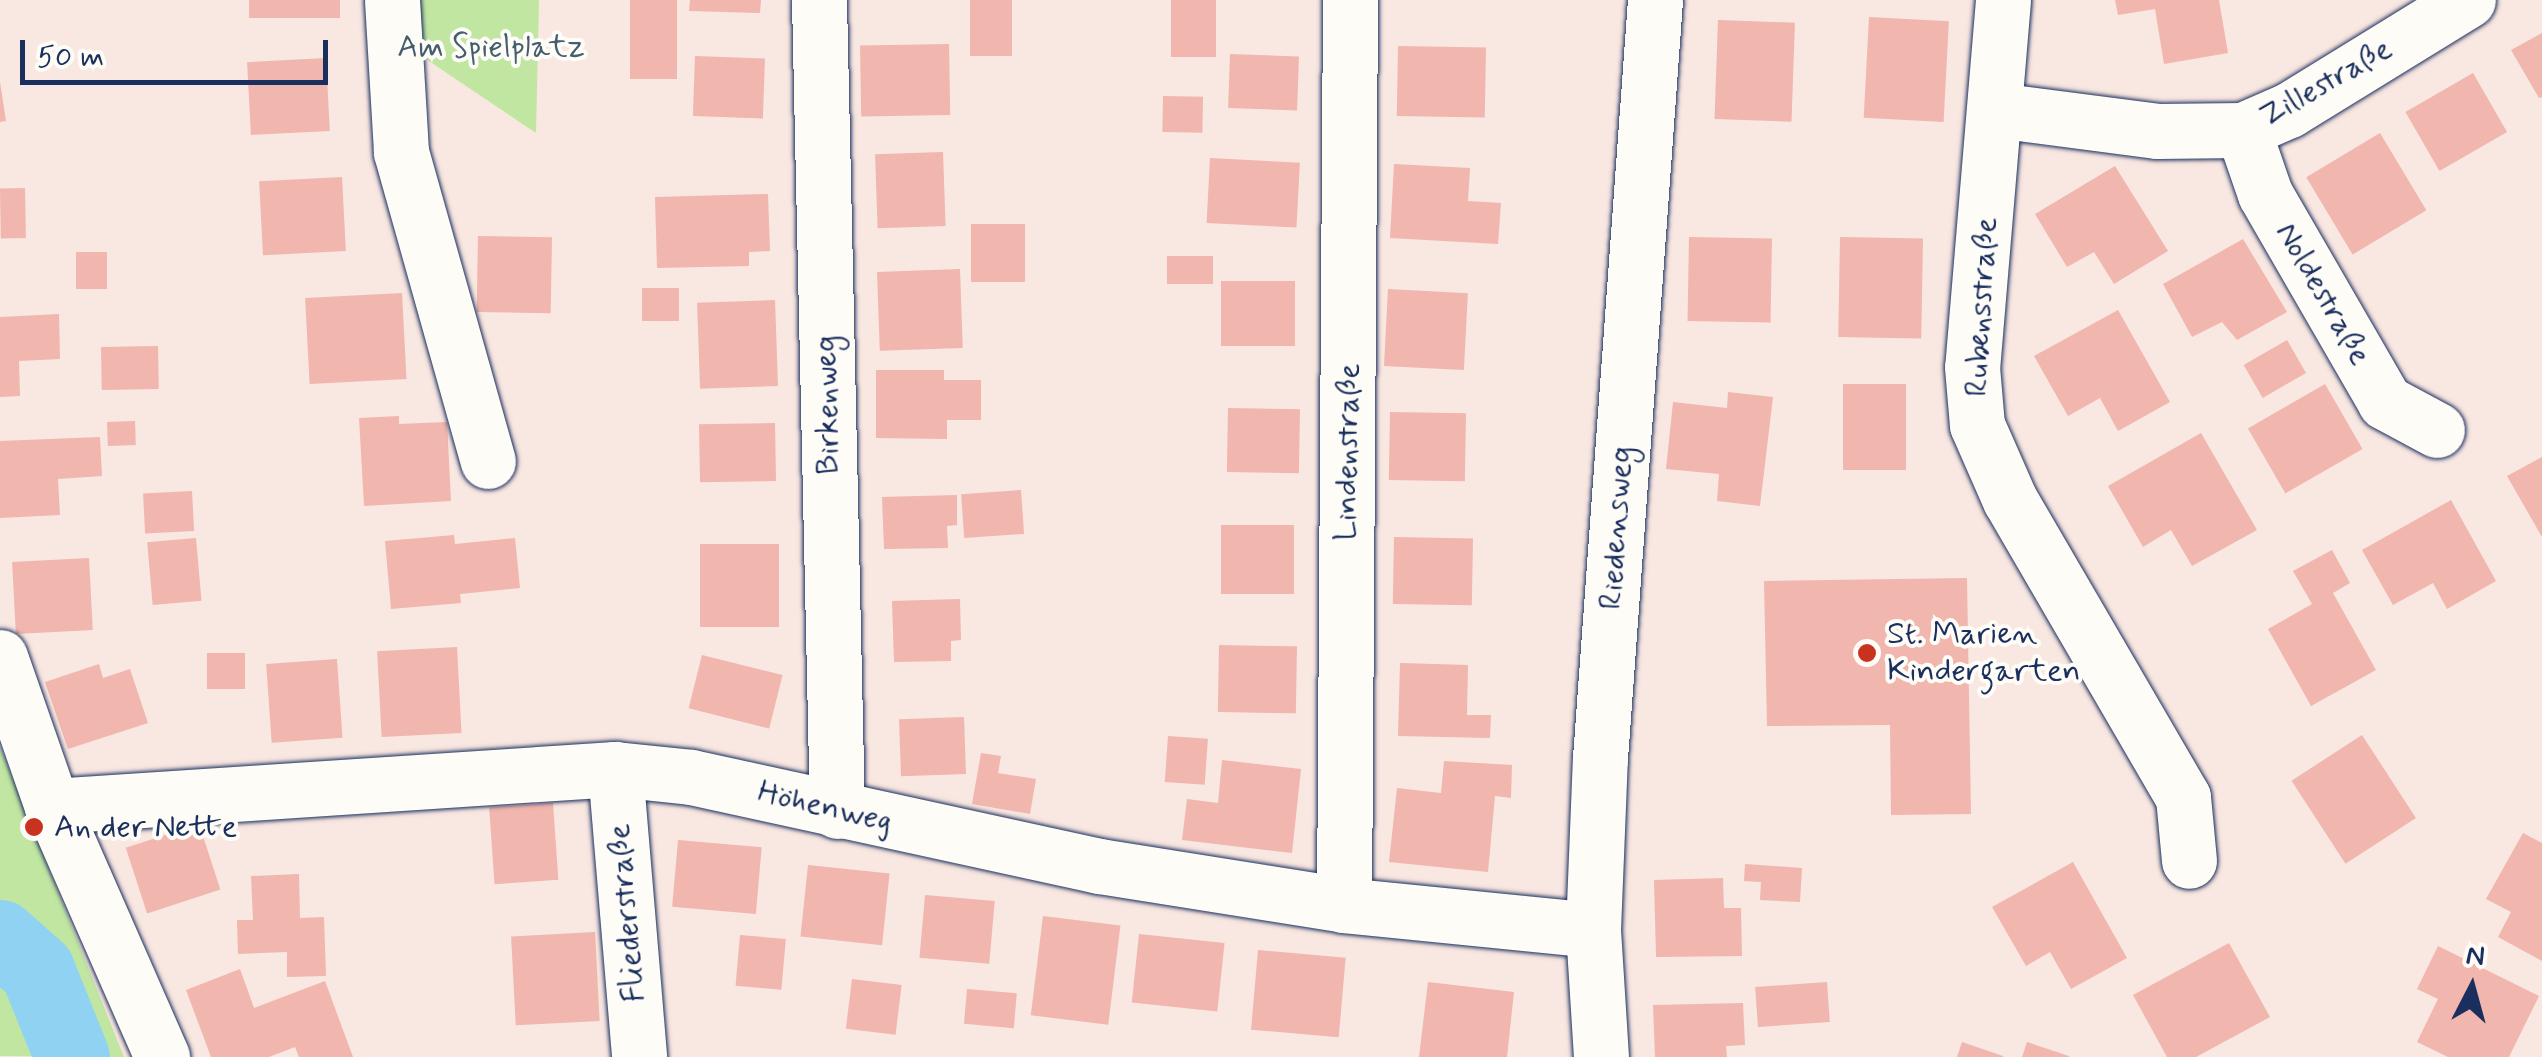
<!DOCTYPE html>
<html>
<head>
<meta charset="utf-8">
<style>
  body { margin:0 }
  #map { position:relative; width:2542px; height:1057px; overflow:hidden; background:#f9e7e1; font-family:Mynerve,sans-serif }
  div>[style] { position:absolute }
  .green>* { inset:0; background:#c1e6a1 }
  .river>* { height:75px; margin:-37.5px; padding:0 37.5px; transform-origin:37.5px; border-radius:37.5px; background:#90d2f1 }
  .building>* { inset:0; background:#f1b6ad; transform-origin:0 0 }
  .roads { filter:drop-shadow(0 0 2px #1b2f5e) drop-shadow(0 0 2px #1b2f5e) }
  .minor>* { height:55px; margin:-27.5px; padding:0 27.5px; transform-origin:27.5px; border-radius:27.5px; background:#fdfcf7 }
  .dots>* { width:28px; height:28px; translate:-50% -50%; box-sizing:border-box; border:5px solid #fdfcf7; border-radius:50% }
  span { translate:-50% -50%; white-space:nowrap; text-align:center; line-height:1.15; -webkit-text-stroke:8px #fdfcf7; paint-order:stroke }
  .park-label { font-size:32px; color:#445d6f }
  .street-label { font-size:32px; color:#1b2f5e }
  .poi-label { font-size:32px; color:#1b2f5e }
  .left { translate:0 -50%; text-align:left }
  .north { position:absolute; left:2422px; top:937px; width:100px; height:100px; -webkit-text-stroke:8px #fdfcf7; paint-order:stroke; rotate:6deg; font-size:28px; font-weight:700; line-height:40px; text-align:center; color:#1b2f5e }
  .north::after { content:''; display:block; margin:auto; width:35px; height:45px; background:#1b2f5e; clip-path:polygon(50% 0,100% 100%,50% 72%,0 100%) }
  .scale { position:absolute; left:20px; top:40px; width:308px; height:45px; box-sizing:border-box; border:5px solid #1b2f5e; border-top:0; padding-left:12px; font-size:30px; line-height:35px; white-space:nowrap; color:#1b2f5e; -webkit-text-stroke:8px #fdfcf7; paint-order:stroke }
</style>
</head>
<body>
<div id="map">
  <div class="green">
    <div style="clip-path:polygon(407px 0,539px 0,536px 133px,408px 47px)"></div>
    <div style="clip-path:polygon(0 747px,124px 1057px,0 1056px)"></div>
  </div>
  <div class="river">
    <div style="left:0;top:937px;width:50px;rotate:41.7deg"></div>
    <div style="left:37px;top:970px;width:94px;rotate:68.1deg"></div>
  </div>
  <div class="building">
    <div style="left:249px;top:0;width:91px;height:18px"></div>
    <div style="left:630px;top:0;width:47px;height:79px"></div>
    <div style="clip-path:polygon(690px 0,761px 0,760px 13px,689px 11px)"></div>
    <div style="left:970px;top:0;width:42px;height:56px"></div>
    <div style="left:1171px;top:0;width:45px;height:57px"></div>
    <div style="clip-path:polygon(2115px 0,2219px 0,2228px 53px,2164px 64px,2155px 9px,2118px 15px)"></div>
    <div style="left:1869px;top:17px;width:80px;height:101px;rotate:3deg"></div>
    <div style="left:1718px;top:20px;width:77px;height:99px;rotate:2deg"></div>
    <div style="clip-path:polygon(2542px 33px,2542px 97px,2539px 98px,2511px 50px)"></div>
    <div style="left:949px;top:44px;width:71px;height:89px;rotate:89deg"></div>
    <div style="left:1398px;top:46px;width:88px;height:70px;rotate:1deg"></div>
    <div style="left:1230px;top:54px;width:69px;height:54px;rotate:2deg"></div>
    <div style="left:695px;top:56px;width:70px;height:60px;rotate:2deg"></div>
    <div style="left:326px;top:58px;width:73px;height:79px;rotate:87deg"></div>
    <div style="left:2473px;top:73px;width:68px;height:78px;rotate:60deg"></div>
    <div style="clip-path:polygon(0 82px,6px 121px,0 122px)"></div>
    <div style="left:1163px;top:96px;width:40px;height:36px;rotate:1deg"></div>
    <div style="left:2380px;top:133px;width:90px;height:86px;rotate:59deg"></div>
    <div style="left:943px;top:152px;width:74px;height:68px;rotate:88deg"></div>
    <div style="left:1210px;top:158px;width:90px;height:65px;rotate:3deg"></div>
    <div style="clip-path:polygon(1394px 164px,1470px 168px,1468px 201px,1501px 203px,1498px 244px,1390px 238px)"></div>
    <div style="clip-path:polygon(2115px 166px,2168px 251px,2114px 284px,2094px 252px,2067px 267px,2035px 214px)"></div>
    <div style="left:342px;top:177px;width:74px;height:83px;rotate:87deg"></div>
    <div style="left:25px;top:188px;width:50px;height:25px;rotate:89deg"></div>
    <div style="clip-path:polygon(768px 194px,770px 251px,749px 252px,749px 266px,657px 268px,655px 197px)"></div>
    <div style="left:1025px;top:224px;width:58px;height:54px;rotate:90deg"></div>
    <div style="left:478px;top:236px;width:74px;height:76px;rotate:1deg"></div>
    <div style="left:1689px;top:237px;width:83px;height:84px;rotate:1deg"></div>
    <div style="left:1840px;top:237px;width:83px;height:100px;rotate:1deg"></div>
    <div style="clip-path:polygon(2243px 239px,2287px 312px,2237px 340px,2222px 322px,2192px 337px,2163px 284px)"></div>
    <div style="left:76px;top:252px;width:31px;height:37px"></div>
    <div style="left:1167px;top:256px;width:46px;height:28px"></div>
    <div style="left:960px;top:269px;width:79px;height:83px;rotate:88deg"></div>
    <div style="left:1221px;top:281px;width:74px;height:65px"></div>
    <div style="left:642px;top:288px;width:37px;height:33px"></div>
    <div style="left:1388px;top:289px;width:80px;height:77px;rotate:3deg"></div>
    <div style="left:402px;top:293px;width:86px;height:97px;rotate:87deg"></div>
    <div style="left:775px;top:300px;width:86px;height:78px;rotate:88deg"></div>
    <div style="clip-path:polygon(2118px 310px,2170px 402px,2118px 431px,2100px 398px,2068px 416px,2034px 356px)"></div>
    <div style="clip-path:polygon(59px 314px,60px 359px,19px 361px,20px 396px,0 397px,0 317px)"></div>
    <div style="left:2287px;top:340px;width:38px;height:50px;rotate:60deg"></div>
    <div style="left:158px;top:346px;width:43px;height:57px;rotate:89deg"></div>
    <div style="clip-path:polygon(876px 370px,944px 370px,944px 380px,981px 380px,981px 420px,947px 420px,947px 439px,876px 438px)"></div>
    <div style="left:1906px;top:384px;width:86px;height:63px;rotate:90deg"></div>
    <div style="left:2325px;top:384px;width:75px;height:89px;rotate:60deg"></div>
    <div style="clip-path:polygon(1728px 392px,1773px 397px,1760px 506px,1717px 501px,1719px 474px,1666px 469px,1673px 402px,1727px 408px)"></div>
    <div style="left:1228px;top:408px;width:72px;height:64px;rotate:1deg"></div>
    <div style="left:1390px;top:412px;width:76px;height:68px;rotate:1deg"></div>
    <div style="clip-path:polygon(399px 416px,399px 424px,447px 422px,451px 501px,364px 506px,359px 418px)"></div>
    <div style="left:135px;top:421px;width:24px;height:28px;rotate:88deg"></div>
    <div style="left:775px;top:423px;width:58px;height:76px;rotate:89deg"></div>
    <div style="clip-path:polygon(2201px 433px,2257px 530px,2192px 566px,2171px 530px,2143px 547px,2108px 486px)"></div>
    <div style="clip-path:polygon(100px 437px,102px 476px,58px 479px,60px 515px,0 518px,0 441px)"></div>
    <div style="clip-path:polygon(2542px 457px,2542px 537px,2507px 476px)"></div>
    <div style="left:1021px;top:490px;width:44px;height:60px;rotate:86deg"></div>
    <div style="left:192px;top:491px;width:40px;height:49px;rotate:87deg"></div>
    <div style="clip-path:polygon(957px 495px,957px 525px,947px 526px,948px 548px,884px 549px,882px 497px)"></div>
    <div style="clip-path:polygon(2451px 500px,2496px 581px,2447px 609px,2433px 583px,2393px 605px,2362px 550px)"></div>
    <div style="left:1221px;top:525px;width:73px;height:69px"></div>
    <div style="clip-path:polygon(454px 535px,455px 544px,515px 538px,520px 588px,460px 594px,461px 603px,391px 609px,385px 541px)"></div>
    <div style="left:1394px;top:537px;width:79px;height:67px;rotate:1deg"></div>
    <div style="left:196px;top:538px;width:63px;height:49px;rotate:85deg"></div>
    <div style="left:700px;top:544px;width:79px;height:83px"></div>
    <div style="clip-path:polygon(2332px 550px,2350px 583px,2333px 593px,2376px 670px,2311px 706px,2268px 629px,2312px 604px,2293px 571px)"></div>
    <div style="left:89px;top:558px;width:72px;height:77px;rotate:87deg"></div>
    <div style="clip-path:polygon(1967px 578px,1971px 814px,1891px 815px,1890px 725px,1767px 726px,1764px 581px)"></div>
    <div style="clip-path:polygon(960px 599px,961px 640px,951px 641px,951px 661px,894px 662px,892px 601px)"></div>
    <div style="left:1219px;top:645px;width:78px;height:67px;rotate:1deg"></div>
    <div style="left:457px;top:647px;width:86px;height:80px;rotate:87deg"></div>
    <div style="left:207px;top:653px;width:38px;height:36px"></div>
    <div style="left:702px;top:655px;width:83px;height:55px;rotate:14deg"></div>
    <div style="left:337px;top:659px;width:79px;height:71px;rotate:86deg"></div>
    <div style="clip-path:polygon(1400px 663px,1468px 665px,1467px 715px,1491px 715px,1490px 738px,1398px 736px)"></div>
    <div style="clip-path:polygon(99px 664px,103px 678px,130px 669px,148px 723px,68px 749px,45px 682px)"></div>
    <div style="left:964px;top:717px;width:57px;height:65px;rotate:88deg"></div>
    <div style="left:2362px;top:735px;width:99px;height:84px;rotate:57deg"></div>
    <div style="left:1168px;top:736px;width:40px;height:46px;rotate:4deg"></div>
    <div style="clip-path:polygon(981px 753px,1001px 756px,998px 773px,1036px 779px,1030px 814px,972px 804px)"></div>
    <div style="clip-path:polygon(1222px 760px,1301px 769px,1292px 853px,1182px 840px,1187px 799px,1218px 803px)"></div>
    <div style="clip-path:polygon(1444px 761px,1512px 765px,1511px 798px,1495px 796px,1488px 872px,1389px 862px,1397px 788px,1441px 793px)"></div>
    <div style="left:553px;top:803px;width:77px;height:64px;rotate:86deg"></div>
    <div style="left:199px;top:824px;width:69px;height:77px;rotate:72deg"></div>
    <div style="clip-path:polygon(2523px 833px,2542px 843px,2542px 961px,2498px 937px,2511px 912px,2486px 899px)"></div>
    <div style="left:678px;top:840px;width:84px;height:67px;rotate:5deg"></div>
    <div style="clip-path:polygon(2073px 862px,2127px 958px,2071px 989px,2050px 952px,2026px 966px,1992px 907px)"></div>
    <div style="clip-path:polygon(1745px 864px,1802px 868px,1800px 902px,1760px 900px,1761px 882px,1744px 881px)"></div>
    <div style="left:808px;top:865px;width:82px;height:72px;rotate:6deg"></div>
    <div style="clip-path:polygon(299px 874px,300px 918px,324px 917px,326px 976px,287px 977px,287px 952px,238px 954px,237px 920px,253px 920px,251px 876px)"></div>
    <div style="clip-path:polygon(1723px 878px,1724px 908px,1741px 908px,1742px 956px,1656px 957px,1654px 880px)"></div>
    <div style="left:925px;top:895px;width:70px;height:63px;rotate:5deg"></div>
    <div style="left:1043px;top:916px;width:78px;height:100px;rotate:7deg"></div>
    <div style="left:595px;top:932px;width:89px;height:84px;rotate:87deg"></div>
    <div style="left:1139px;top:934px;width:86px;height:69px;rotate:6deg"></div>
    <div style="left:740px;top:935px;width:46px;height:51px;rotate:5deg"></div>
    <div style="clip-path:polygon(2229px 943px,2270px 1017px,2196px 1057px,2167px 1057px,2133px 995px)"></div>
    <div style="clip-path:polygon(2438px 946px,2539px 996px,2509px 1057px,2448px 1057px,2417px 1042px,2438px 999px,2417px 989px)"></div>
    <div style="left:1258px;top:950px;width:88px;height:80px;rotate:5deg"></div>
    <div style="clip-path:polygon(240px 969px,254px 1008px,325px 981px,353px 1057px,299px 1057px,295px 1047px,269px 1057px,211px 1057px,186px 990px)"></div>
    <div style="left:852px;top:979px;width:50px;height:50px;rotate:7deg"></div>
    <div style="clip-path:polygon(1428px 982px,1514px 992px,1507px 1057px,1419px 1057px)"></div>
    <div style="left:1827px;top:982px;width:40px;height:72px;rotate:86deg"></div>
    <div style="left:967px;top:989px;width:50px;height:35px;rotate:5deg"></div>
    <div style="clip-path:polygon(1743px 1003px,1745px 1045px,1726px 1046px,1727px 1057px,1655px 1057px,1653px 1005px)"></div>
    <div style="clip-path:polygon(1962px 1042px,2003px 1056px,2003px 1057px,1957px 1057px)"></div>
    <div style="clip-path:polygon(2027px 1042px,2069px 1056px,2069px 1057px,2022px 1057px)"></div>
  </div>
  <div class="roads">
    <div class="minor">
      <div style="left:392px;top:0;width:152px;rotate:86.6deg"></div>
      <div style="left:401px;top:152px;width:321px;rotate:74.3deg"></div>
      <div style="left:819px;top:0;width:811px;rotate:88.73deg"></div>
      <div style="left:2003px;top:0;width:368px;rotate:94.8deg"></div>
      <div style="left:1972px;top:367px;width:58px;rotate:85.1deg"></div>
      <div style="left:1977px;top:425px;width:82px;rotate:66.3deg"></div>
      <div style="left:2010px;top:500px;width:344px;rotate:59.8deg"></div>
      <div style="left:2183px;top:797px;width:64px;rotate:84.6deg"></div>
      <div style="left:1996px;top:110px;width:162px;rotate:7.4deg"></div>
      <div style="left:2157px;top:131px;width:86px;rotate:-0.7deg"></div>
      <div style="left:2243px;top:130px;width:50px;rotate:-23.5deg"></div>
      <div style="left:2289px;top:110px;width:210px;rotate:-31.6deg"></div>
      <div style="left:2243px;top:130px;width:68px;rotate:71deg"></div>
      <div style="left:2265px;top:194px;width:240px;rotate:60deg"></div>
      <div style="left:2385px;top:402px;width:59px;rotate:28.3deg"></div>
      <div style="left:0;top:657px;width:158px;rotate:70.8deg"></div>
      <div style="left:52px;top:806px;width:274px;rotate:66.3deg"></div>
      <div style="left:615px;top:769px;width:289px;rotate:85.2deg"></div>
      <div style="left:52px;top:806px;width:564px;rotate:-3.76deg"></div>
      <div style="left:615px;top:769px;width:76px;rotate:6deg"></div>
      <div style="left:691px;top:777px;width:418px;rotate:12.3deg"></div>
      <div style="left:1099px;top:866px;width:248px;rotate:9deg"></div>
      <div style="left:1344px;top:905px;width:250px;rotate:5.7deg"></div>
      <div style="left:1344px;top:905px;width:905px;rotate:-89.62deg"></div>
      <div style="left:1601px;top:1057px;width:127px;rotate:-93.6deg"></div>
      <div style="left:1593px;top:930px;width:172px;rotate:-87.7deg"></div>
      <div style="left:1600px;top:758px;width:760px;rotate:-85.85deg"></div>
    </div>
  </div>
  <div class="dots">
    <div style="left:1867px;top:653px;background:#c8321e"></div>
    <div style="left:34px;top:827px;background:#c8321e"></div>
  </div>
  <div class="park-label">
    <span style="left:491px;top:47px">Am Spielplatz</span>
  </div>
  <div class="street-label">
    <span style="left:2326px;top:83px;rotate:-30deg">Zillestraße</span>
    <span style="left:2323px;top:294px;rotate:60deg">Noldestraße</span>
    <span style="left:1982px;top:307px;rotate:-87deg">Rubensstraße</span>
    <span style="left:828px;top:405px;rotate:-91deg">Birkenweg</span>
    <span style="left:1348px;top:452px;rotate:-89deg">Lindenstraße</span>
    <span style="left:1617px;top:528px;rotate:-86deg">Riedensweg</span>
    <span style="left:825px;top:807px;rotate:13deg">Höhenweg</span>
    <span style="left:627px;top:913px;rotate:-95deg">Fliederstraße</span>
  </div>
  <div class="poi-label">
    <span class="left" style="left:1887px;top:653px">St. Marien<br>Kindergarten</span>
    <span class="left" style="left:54px;top:827px">An der Nette</span>
  </div>
  <div class="north">N</div>
  <div class="scale">50 m</div>
</div>
</body>
</html>
